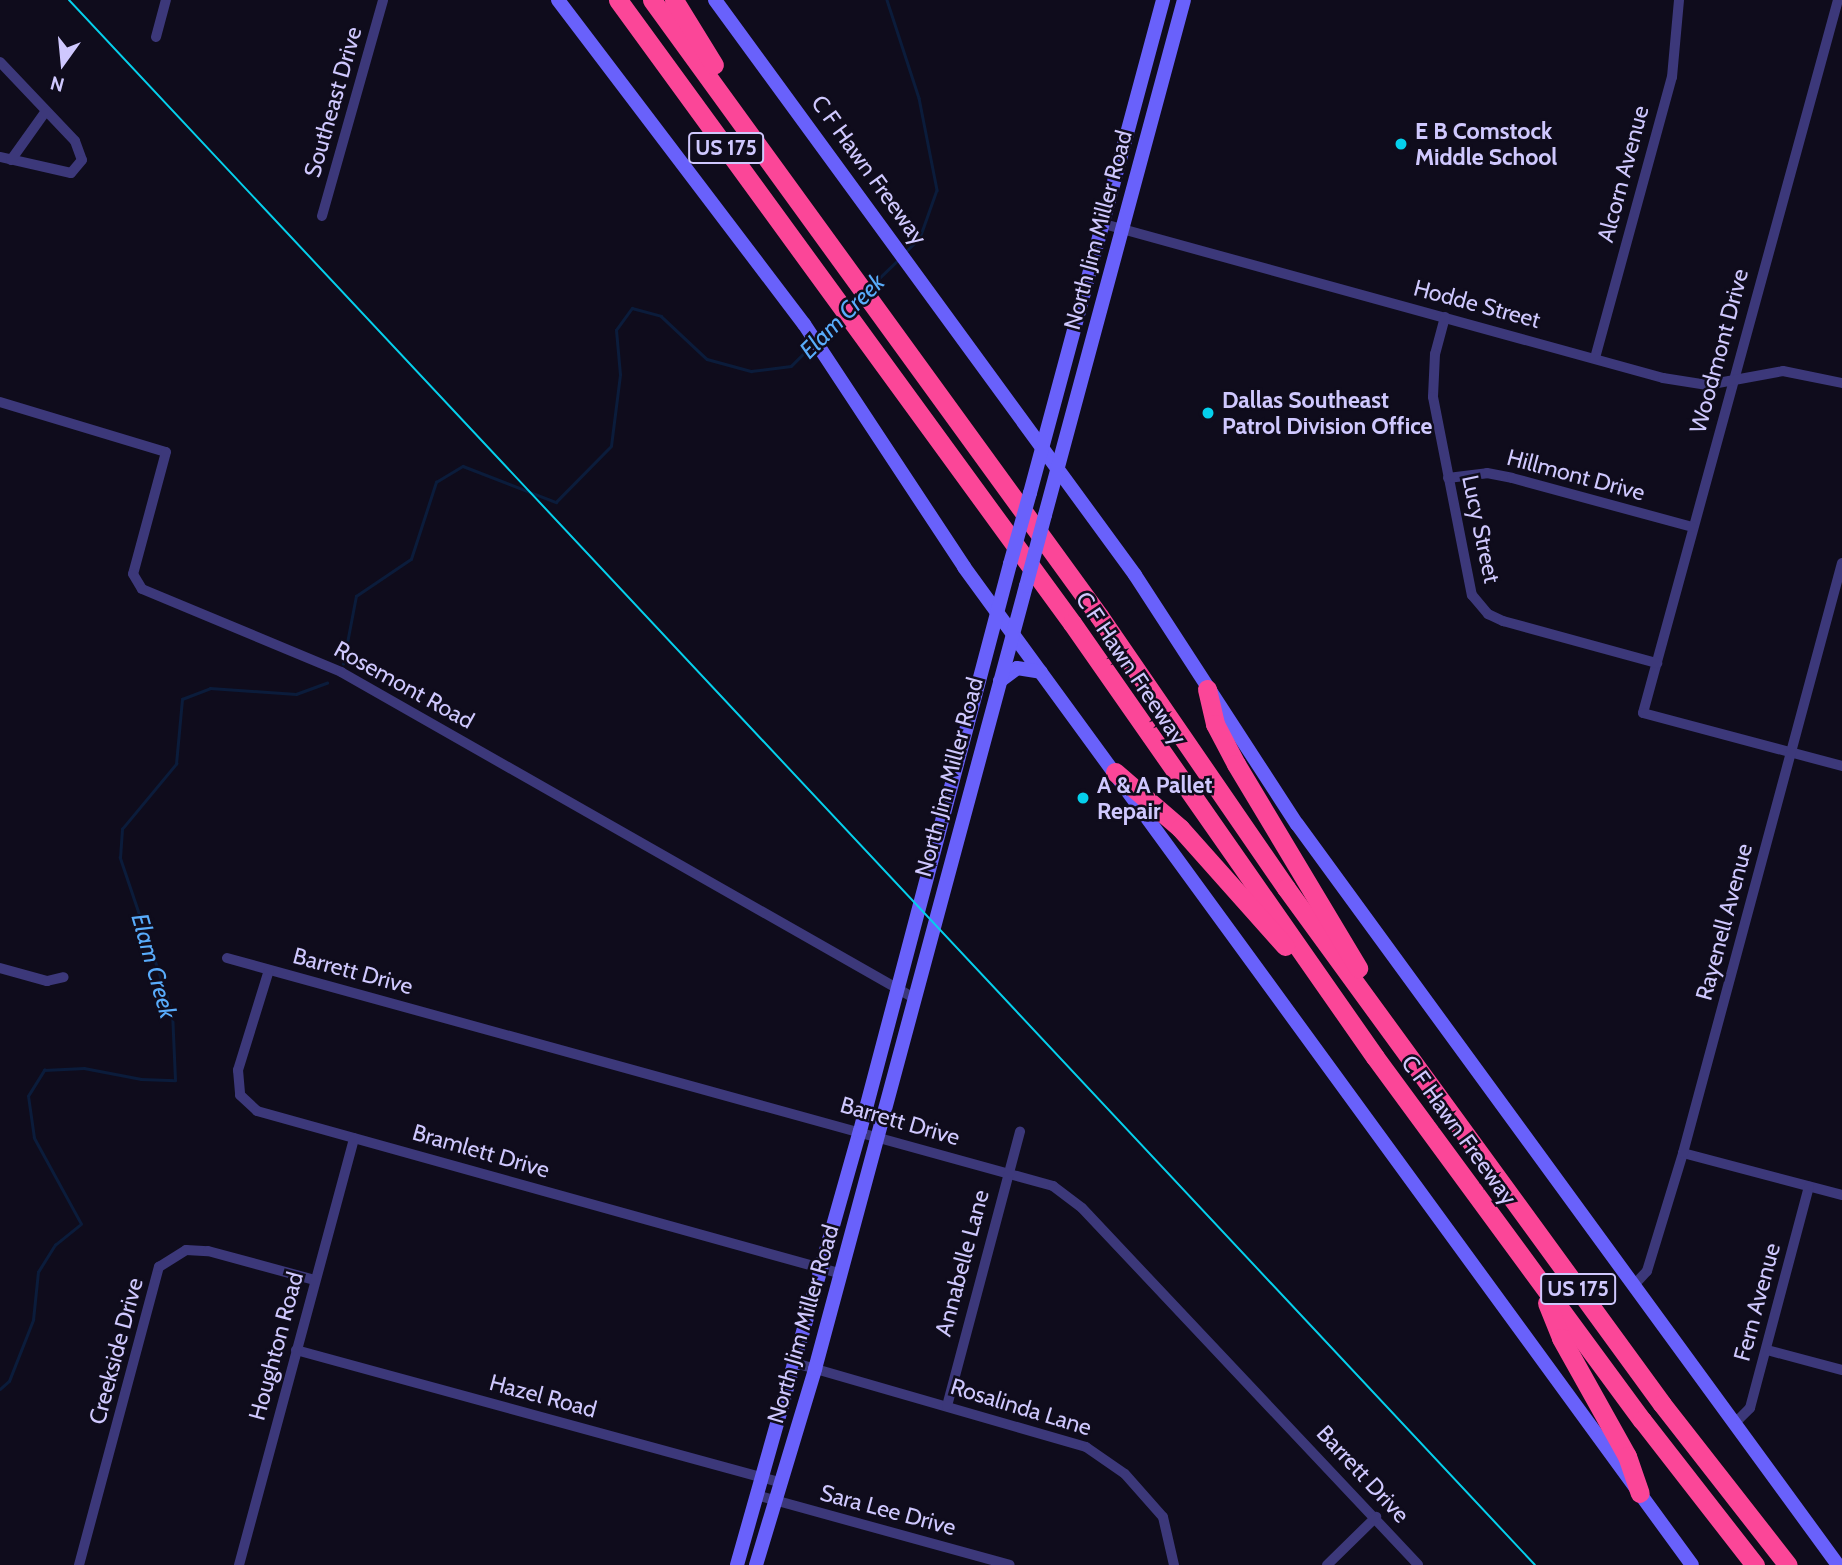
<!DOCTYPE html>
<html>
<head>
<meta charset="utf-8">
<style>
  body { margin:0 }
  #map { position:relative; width:1842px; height:1565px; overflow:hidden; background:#0f0c1c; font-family:Cabin,sans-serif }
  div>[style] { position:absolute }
  .stream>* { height:2.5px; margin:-1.25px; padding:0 1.25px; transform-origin:1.25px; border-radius:1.25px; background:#0b1c3b }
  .minor>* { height:10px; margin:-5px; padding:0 5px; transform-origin:5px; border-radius:5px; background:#3c387a }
  .secondary>* { height:14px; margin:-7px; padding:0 7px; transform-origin:7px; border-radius:7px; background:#6961fb }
  .motorway>* { height:19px; margin:-9.5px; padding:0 9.5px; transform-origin:9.5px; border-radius:9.5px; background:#fb4698 }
  .tram>* { height:2px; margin:-1px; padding:0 1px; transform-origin:1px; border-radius:1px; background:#05d0ec }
  .secondary-bridge>* { height:14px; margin:-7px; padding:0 7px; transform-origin:7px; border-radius:7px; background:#6961fb }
  .dots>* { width:19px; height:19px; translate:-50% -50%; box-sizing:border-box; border:4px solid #0f0c1c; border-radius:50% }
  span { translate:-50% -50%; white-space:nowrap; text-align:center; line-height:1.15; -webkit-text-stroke:5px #0f0c1c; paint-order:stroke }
  .shield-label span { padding:2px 5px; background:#0f0c1c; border:2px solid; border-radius:5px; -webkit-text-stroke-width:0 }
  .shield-label { font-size:21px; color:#cfc8fe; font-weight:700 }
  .street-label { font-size:23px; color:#cfc8fe }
  .poi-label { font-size:23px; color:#cfc8fe; font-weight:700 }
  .left { translate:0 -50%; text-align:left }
  .water-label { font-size:24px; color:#59acfb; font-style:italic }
  .north { position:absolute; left:28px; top:28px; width:70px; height:70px; -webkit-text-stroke:5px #0f0c1c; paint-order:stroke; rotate:195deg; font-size:19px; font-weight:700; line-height:28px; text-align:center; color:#cfc8fe }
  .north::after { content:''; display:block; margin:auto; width:24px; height:32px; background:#cfc8fe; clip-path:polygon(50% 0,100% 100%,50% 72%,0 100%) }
</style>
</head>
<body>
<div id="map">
  <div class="stream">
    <div style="left:887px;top:0;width:103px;rotate:71.9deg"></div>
    <div style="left:919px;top:98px;width:94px;rotate:78.9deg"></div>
    <div style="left:937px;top:190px;width:51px;rotate:109.5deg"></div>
    <div style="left:920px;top:238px;width:21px;rotate:135deg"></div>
    <div style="left:870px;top:287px;width:39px;rotate:-44deg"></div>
    <div style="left:818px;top:339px;width:32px;rotate:-44deg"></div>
    <div style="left:343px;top:664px;width:69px;rotate:-79.2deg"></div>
    <div style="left:356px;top:596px;width:66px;rotate:-33.9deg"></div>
    <div style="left:411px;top:559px;width:81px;rotate:-72deg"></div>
    <div style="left:436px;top:482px;width:31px;rotate:-31deg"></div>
    <div style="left:463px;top:466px;width:100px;rotate:21.2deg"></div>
    <div style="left:556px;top:502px;width:78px;rotate:-45.5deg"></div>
    <div style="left:611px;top:446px;width:72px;rotate:-82.8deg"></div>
    <div style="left:620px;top:375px;width:45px;rotate:-95.1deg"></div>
    <div style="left:616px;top:330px;width:27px;rotate:-54deg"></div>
    <div style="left:632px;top:308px;width:30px;rotate:15deg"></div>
    <div style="left:661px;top:316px;width:63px;rotate:43.1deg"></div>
    <div style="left:707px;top:359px;width:46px;rotate:15.3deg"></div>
    <div style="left:751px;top:371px;width:40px;rotate:-7.1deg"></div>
    <div style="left:791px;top:366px;width:28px;rotate:-45deg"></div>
    <div style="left:0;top:1389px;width:12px;rotate:-42deg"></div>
    <div style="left:9px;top:1381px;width:66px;rotate:-68.5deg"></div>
    <div style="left:33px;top:1320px;width:48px;rotate:-84.1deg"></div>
    <div style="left:38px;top:1272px;width:32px;rotate:-58deg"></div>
    <div style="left:55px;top:1245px;width:33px;rotate:-39deg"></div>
    <div style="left:81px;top:1224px;width:98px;rotate:-118.7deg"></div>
    <div style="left:34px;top:1138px;width:42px;rotate:-98.1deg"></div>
    <div style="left:28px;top:1096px;width:31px;rotate:-58deg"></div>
    <div style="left:44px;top:1070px;width:40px;rotate:-2.9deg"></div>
    <div style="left:84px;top:1068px;width:58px;rotate:10.9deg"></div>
    <div style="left:141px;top:1079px;width:34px;rotate:2deg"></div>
    <div style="left:175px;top:1080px;width:68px;rotate:-92.5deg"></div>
    <div style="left:172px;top:1012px;width:163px;rotate:-108.7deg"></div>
    <div style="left:120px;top:858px;width:29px;rotate:-86deg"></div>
    <div style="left:122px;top:829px;width:85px;rotate:-50.3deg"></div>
    <div style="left:176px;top:764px;width:65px;rotate:-84.7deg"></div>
    <div style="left:182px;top:699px;width:30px;rotate:-21deg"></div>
    <div style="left:210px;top:688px;width:86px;rotate:4deg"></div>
    <div style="left:296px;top:694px;width:33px;rotate:-20deg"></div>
  </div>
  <div class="minor">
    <div style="left:1838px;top:0;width:739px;rotate:105.3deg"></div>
    <div style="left:1643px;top:713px;width:206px;rotate:14.9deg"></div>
    <div style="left:156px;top:37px;width:38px;rotate:-75deg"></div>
    <div style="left:0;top:62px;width:109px;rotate:46.5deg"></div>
    <div style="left:75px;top:141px;width:20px;rotate:70deg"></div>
    <div style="left:82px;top:160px;width:17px;rotate:130deg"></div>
    <div style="left:71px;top:173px;width:73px;rotate:-167.3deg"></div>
    <div style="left:11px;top:160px;width:60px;rotate:-54.5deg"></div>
    <div style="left:322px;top:216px;width:224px;rotate:-74.2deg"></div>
    <div style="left:1104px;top:224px;width:580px;rotate:15.4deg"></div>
    <div style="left:1663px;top:378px;width:45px;rotate:9deg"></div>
    <div style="left:1707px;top:385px;width:77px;rotate:-10.4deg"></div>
    <div style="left:1783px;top:371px;width:60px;rotate:11.5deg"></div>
    <div style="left:1445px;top:317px;width:38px;rotate:105deg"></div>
    <div style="left:1435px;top:354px;width:43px;rotate:92.7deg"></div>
    <div style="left:1433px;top:397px;width:202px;rotate:78.9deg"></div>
    <div style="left:1472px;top:595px;width:25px;rotate:50deg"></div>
    <div style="left:1488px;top:614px;width:17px;rotate:25deg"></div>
    <div style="left:1503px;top:621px;width:160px;rotate:15.3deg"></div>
    <div style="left:1595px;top:358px;width:291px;rotate:-74.7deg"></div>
    <div style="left:1672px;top:77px;width:77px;rotate:-84.8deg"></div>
    <div style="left:0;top:402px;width:173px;rotate:16.8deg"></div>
    <div style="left:166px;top:452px;width:126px;rotate:105.1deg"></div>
    <div style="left:133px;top:574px;width:17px;rotate:59deg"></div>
    <div style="left:142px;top:589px;width:216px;rotate:22.6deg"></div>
    <div style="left:341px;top:672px;width:659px;rotate:29.64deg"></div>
    <div style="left:1448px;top:478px;width:39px;rotate:-7deg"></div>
    <div style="left:1487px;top:473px;width:25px;rotate:11deg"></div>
    <div style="left:1512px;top:478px;width:187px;rotate:15.2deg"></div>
    <div style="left:227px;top:958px;width:857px;rotate:15.43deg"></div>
    <div style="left:1053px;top:1186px;width:36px;rotate:37deg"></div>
    <div style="left:1082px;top:1208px;width:490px;rotate:46.7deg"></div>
    <div style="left:0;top:968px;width:49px;rotate:15.5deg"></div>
    <div style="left:47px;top:981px;width:17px;rotate:-13deg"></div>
    <div style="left:269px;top:970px;width:105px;rotate:107.2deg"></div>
    <div style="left:238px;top:1070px;width:25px;rotate:85deg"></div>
    <div style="left:240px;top:1095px;width:23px;rotate:43deg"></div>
    <div style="left:257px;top:1111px;width:607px;rotate:15.57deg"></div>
    <div style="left:1683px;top:1153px;width:164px;rotate:14.8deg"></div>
    <div style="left:1634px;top:1285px;width:19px;rotate:-47deg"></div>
    <div style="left:1647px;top:1271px;width:123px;rotate:-73deg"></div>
    <div style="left:1683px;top:1153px;width:611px;rotate:-74.92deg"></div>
    <div style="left:296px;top:1350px;width:501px;rotate:15.29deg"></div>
    <div style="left:1767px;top:1350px;width:78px;rotate:14.9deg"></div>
    <div style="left:795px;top:1363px;width:303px;rotate:16.1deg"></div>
    <div style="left:1086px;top:1447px;width:47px;rotate:34.7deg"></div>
    <div style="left:1125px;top:1474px;width:57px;rotate:48.5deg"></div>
    <div style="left:1163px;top:1517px;width:49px;rotate:77.1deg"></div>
    <div style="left:947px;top:1406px;width:284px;rotate:-75.1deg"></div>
    <div style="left:1736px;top:1422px;width:20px;rotate:-45deg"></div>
    <div style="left:1750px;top:1408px;width:229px;rotate:-75.1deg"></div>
    <div style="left:756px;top:1495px;width:263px;rotate:15.4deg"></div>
    <div style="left:79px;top:1565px;width:309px;rotate:-75deg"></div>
    <div style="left:159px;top:1267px;width:32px;rotate:-32deg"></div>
    <div style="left:186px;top:1250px;width:22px;rotate:3deg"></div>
    <div style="left:208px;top:1251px;width:111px;rotate:15.2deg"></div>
    <div style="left:239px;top:1565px;width:442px;rotate:-74.9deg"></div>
    <div style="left:1327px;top:1565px;width:69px;rotate:-44.4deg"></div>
  </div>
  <div class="secondary">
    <div style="left:558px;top:0;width:407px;rotate:52.8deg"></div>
    <div style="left:804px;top:324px;width:291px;rotate:56.6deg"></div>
    <div style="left:964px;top:567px;width:1235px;rotate:53.89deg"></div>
    <div style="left:715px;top:0;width:712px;rotate:53.85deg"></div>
    <div style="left:1135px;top:575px;width:297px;rotate:57deg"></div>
    <div style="left:1297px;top:824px;width:917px;rotate:53.87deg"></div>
    <div style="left:1030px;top:493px;width:511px;rotate:-74.9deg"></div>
    <div style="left:1045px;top:515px;width:533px;rotate:-74.9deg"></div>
    <div style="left:1000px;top:681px;width:21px;rotate:-37deg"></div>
    <div style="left:1017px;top:668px;width:24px;rotate:9deg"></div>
    <div style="left:737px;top:1565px;width:451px;rotate:-74.2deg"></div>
    <div style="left:860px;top:1131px;width:587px;rotate:-75.18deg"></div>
    <div style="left:756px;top:1565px;width:205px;rotate:-73.2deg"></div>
    <div style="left:815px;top:1369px;width:811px;rotate:-74.92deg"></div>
  </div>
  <div class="motorway">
    <div style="left:618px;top:0;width:771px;rotate:53.92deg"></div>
    <div style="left:1072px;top:623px;width:529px;rotate:55.08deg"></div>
    <div style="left:1375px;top:1057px;width:451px;rotate:53.7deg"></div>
    <div style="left:1642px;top:1420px;width:184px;rotate:52.1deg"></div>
    <div style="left:652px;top:0;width:761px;rotate:54.03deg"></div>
    <div style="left:1099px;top:616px;width:330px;rotate:55.5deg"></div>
    <div style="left:1286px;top:888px;width:638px;rotate:53.92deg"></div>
    <div style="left:1662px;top:1404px;width:204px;rotate:52deg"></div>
    <div style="left:674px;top:0;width:76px;rotate:58.4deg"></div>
    <div style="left:1207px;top:689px;width:36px;rotate:77deg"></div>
    <div style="left:1215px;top:724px;width:45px;rotate:62.3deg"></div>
    <div style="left:1236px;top:764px;width:238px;rotate:59.1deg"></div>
    <div style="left:1115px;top:772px;width:86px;rotate:40.7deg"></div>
    <div style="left:1180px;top:828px;width:158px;rotate:48.3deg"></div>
    <div style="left:1547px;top:1303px;width:38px;rotate:68deg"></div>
    <div style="left:1561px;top:1338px;width:135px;rotate:60.8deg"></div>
    <div style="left:1627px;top:1456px;width:39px;rotate:71deg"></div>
  </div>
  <div class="tram">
    <div style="left:69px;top:0;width:2144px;rotate:46.87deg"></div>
  </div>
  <div class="secondary-bridge">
    <div style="left:1010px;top:564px;width:74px;rotate:-74.3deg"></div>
    <div style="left:1026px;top:586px;width:73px;rotate:-75deg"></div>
  </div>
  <div class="dots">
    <div style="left:1401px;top:144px;background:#05d0ec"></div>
    <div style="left:1208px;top:413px;background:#05d0ec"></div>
    <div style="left:1083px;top:798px;background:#05d0ec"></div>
  </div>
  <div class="shield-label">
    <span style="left:726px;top:148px">US 175</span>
    <span style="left:1578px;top:1289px">US 175</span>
  </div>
  <div class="street-label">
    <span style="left:333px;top:102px;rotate:-74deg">Southeast Drive</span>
    <span style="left:869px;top:170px;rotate:54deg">C F Hawn Freeway</span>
    <span style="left:1623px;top:174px;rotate:-75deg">Alcorn Avenue</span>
    <span style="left:1098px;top:230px;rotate:-75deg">North Jim Miller Road</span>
    <span style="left:1477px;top:304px;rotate:15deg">Hodde Street</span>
    <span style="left:1719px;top:351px;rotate:-75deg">Woodmont Drive</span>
    <span style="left:1576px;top:475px;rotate:15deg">Hillmont Drive</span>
    <span style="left:1481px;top:529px;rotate:78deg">Lucy Street</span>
    <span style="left:1131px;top:668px;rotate:56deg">C F Hawn Freeway</span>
    <span style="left:404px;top:685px;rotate:29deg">Rosemont Road</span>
    <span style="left:949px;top:777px;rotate:-75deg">North Jim Miller Road</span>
    <span style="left:1724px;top:922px;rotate:-75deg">Rayenell Avenue</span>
    <span style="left:353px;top:971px;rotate:15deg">Barrett Drive</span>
    <span style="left:900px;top:1121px;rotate:16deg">Barrett Drive</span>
    <span style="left:1459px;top:1130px;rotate:54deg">C F Hawn Freeway</span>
    <span style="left:481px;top:1151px;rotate:16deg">Bramlett Drive</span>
    <span style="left:962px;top:1263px;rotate:-75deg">Annabelle Lane</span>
    <span style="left:1757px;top:1302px;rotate:-75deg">Fern Avenue</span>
    <span style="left:803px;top:1324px;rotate:-74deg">North Jim Miller Road</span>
    <span style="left:276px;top:1346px;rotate:-75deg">Houghton Road</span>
    <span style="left:116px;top:1351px;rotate:-75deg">Creekside Drive</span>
    <span style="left:543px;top:1396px;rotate:15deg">Hazel Road</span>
    <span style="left:1021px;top:1407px;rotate:17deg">Rosalinda Lane</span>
    <span style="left:1363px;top:1474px;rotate:47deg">Barrett Drive</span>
    <span style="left:888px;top:1510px;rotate:15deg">Sara Lee Drive</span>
  </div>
  <div class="poi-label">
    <span class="left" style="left:1415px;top:144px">E B Comstock<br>Middle School</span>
    <span class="left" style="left:1222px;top:413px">Dallas Southeast<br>Patrol Division Office</span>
    <span class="left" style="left:1097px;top:798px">A &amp; A Pallet<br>Repair</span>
  </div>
  <div class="water-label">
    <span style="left:842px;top:316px;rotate:-45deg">Elam Creek</span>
    <span style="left:154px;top:966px;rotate:74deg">Elam Creek</span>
  </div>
  <div class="north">N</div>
</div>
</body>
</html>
